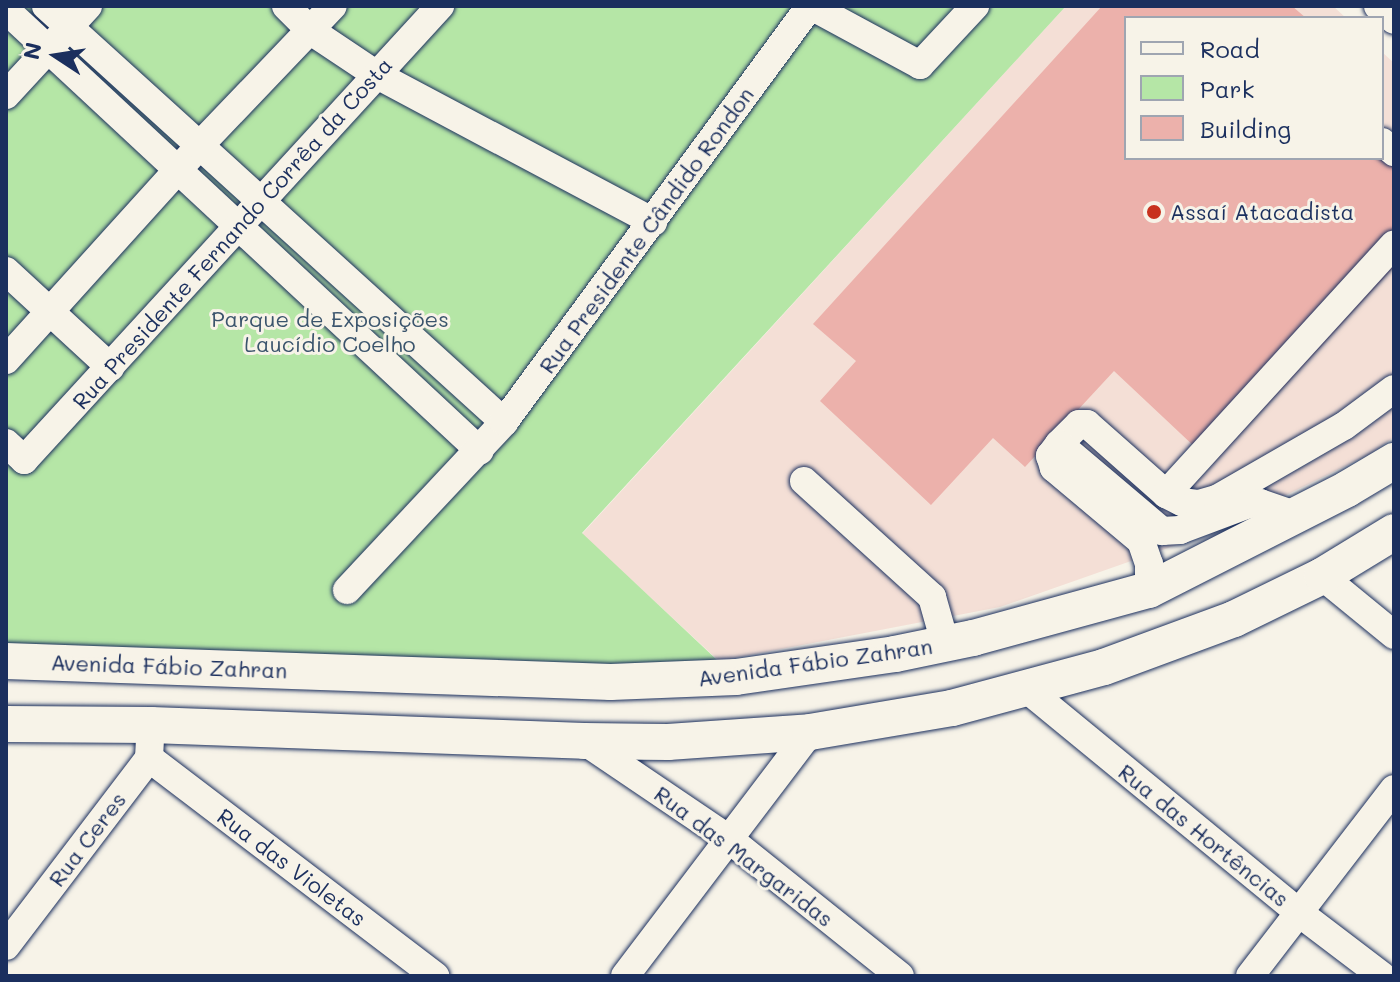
<!DOCTYPE html>
<html>
<head>
<meta charset="utf-8">
<style>
  body { margin:0 }
  #map { position:relative; width:1400px; height:982px; overflow:hidden; background:#f7f3e8; font-family:Mali,sans-serif }
  div>[style] { position:absolute }
  .built>* { inset:0; background:#f4dfd6 }
  .green>* { inset:0; background:#b5e6a6 }
  .building>* { inset:0; background:#ecb1ab }
  .roads { filter:drop-shadow(0 0 2px #1b2f5e) drop-shadow(0 0 2px #1b2f5e) }
  .minor>* { height:28px; margin:-14px; padding:0 14px; transform-origin:14px; border-radius:14px; background:#f7f3e8 }
  .major>* { height:36px; margin:-18px; padding:0 18px; transform-origin:18px; border-radius:18px; background:#f7f3e8 }
  .dots>* { width:22px; height:22px; translate:-50% -50%; box-sizing:border-box; border:4px solid #f7f3e8; border-radius:50% }
  span { translate:-50% -50%; white-space:nowrap; text-align:center; line-height:1.15; -webkit-text-stroke:6px #f7f3e8; paint-order:stroke }
  .poi-label { font-size:22px; color:#1b2f5e }
  .left { translate:0 -50%; text-align:left }
  .street-label { font-size:22px; color:#1b2f5e }
  .park-label { font-size:22px; color:#3a546c }
  .frame { position:absolute; inset:0; border:8px solid #1b2f5e; pointer-events:none }
  .legend { position:absolute; left:1124px; top:16px; width:260px; height:144px; box-sizing:border-box; background:#f7f3e8; border:2px solid #9fa5b1; margin:0; padding:10px 14px; list-style:none; font-size:24px; color:#1b2f5e }
  .legend li { display:flex; align-items:center; gap:16px; height:40px }
  .legend b { width:40px; border:2px solid #9fa5b1 }
  .north { position:absolute; left:16px; top:16px; width:80px; height:80px; -webkit-text-stroke:6px #f7f3e8; paint-order:stroke; rotate:282deg; font-size:22px; font-weight:700; line-height:32px; text-align:center; color:#1b2f5e }
  .north::after { content:''; display:block; margin:auto; width:28px; height:36px; background:#1b2f5e; clip-path:polygon(50% 0,100% 100%,50% 72%,0 100%) }
</style>
</head>
<body>
<div id="map">
  <div class="built">
    <div style="clip-path:polygon(1066px 6px,1333px 6px,1346px 18px,1126px 18px,1126px 158px,1382px 158px,1382px 52px,1394px 63px,1394px 437px,1372px 453px,1205px 535px,1000px 607px,719px 661px,582px 534px)"></div>
  </div>
  <div class="green">
    <div style="clip-path:polygon(6px 6px,1066px 6px,582px 533px,733px 675px,6px 657px)"></div>
  </div>
  <div class="building">
    <div style="clip-path:polygon(1102px 6px,1292px 6px,1306px 18px,1126px 18px,1126px 158px,1394px 157px,1394px 267px,1213px 464px,1114px 371px,1025px 467px,993px 438px,931px 505px,820px 401px,856px 361px,813px 324px)"></div>
  </div>
  <div class="roads">
    <div class="minor">
      <div style="left:46px;top:6px;width:619px;rotate:42.25deg"></div>
      <div style="left:286px;top:6px;width:35px;rotate:45deg"></div>
      <div style="left:311px;top:31px;width:79px;rotate:33.7deg"></div>
      <div style="left:377px;top:75px;width:313px;rotate:28deg"></div>
      <div style="left:811px;top:6px;width:124px;rotate:28.4deg"></div>
      <div style="left:920px;top:65px;width:81px;rotate:-47deg"></div>
      <div style="left:1378px;top:6px;width:21px;rotate:41deg"></div>
      <div style="left:6px;top:10px;width:647px;rotate:42.93deg"></div>
      <div style="left:6px;top:95px;width:121px;rotate:-47.3deg"></div>
      <div style="left:1382px;top:142px;width:16px;rotate:40deg"></div>
      <div style="left:6px;top:271px;width:142px;rotate:42.7deg"></div>
      <div style="left:6px;top:360px;width:290px;rotate:-47.9deg"></div>
      <div style="left:200px;top:145px;width:192px;rotate:-46.3deg"></div>
      <div style="left:6px;top:443px;width:25px;rotate:43deg"></div>
      <div style="left:24px;top:460px;width:616px;rotate:-47.5deg"></div>
      <div style="left:1059px;top:444px;width:28px;rotate:-45deg"></div>
      <div style="left:1079px;top:424px;width:8px"></div>
      <div style="left:1087px;top:424px;width:106px;rotate:41.5deg"></div>
      <div style="left:1166px;top:494px;width:18px;rotate:27deg"></div>
      <div style="left:1182px;top:502px;width:17px;rotate:7deg"></div>
      <div style="left:1199px;top:504px;width:19px;rotate:-16deg"></div>
      <div style="left:1217px;top:499px;width:146px;rotate:-29.9deg"></div>
      <div style="left:1344px;top:426px;width:62px;rotate:-36.5deg"></div>
      <div style="left:804px;top:481px;width:173px;rotate:42.2deg"></div>
      <div style="left:932px;top:597px;width:48px;rotate:74.2deg"></div>
      <div style="left:1166px;top:494px;width:338px;rotate:-47.6deg"></div>
      <div style="left:1322px;top:576px;width:93px;rotate:39.3deg"></div>
      <div style="left:347px;top:590px;width:230px;rotate:-46.9deg"></div>
      <div style="left:504px;top:422px;width:516px;rotate:-53.66deg"></div>
      <div style="left:1149px;top:590px;width:26px;rotate:-90deg"></div>
      <div style="left:1149px;top:564px;width:24px;rotate:-109deg"></div>
      <div style="left:1141px;top:541px;width:114px;rotate:-140deg"></div>
      <div style="left:1054px;top:468px;width:13px;rotate:-108deg"></div>
      <div style="left:1050px;top:456px;width:15px;rotate:-53deg"></div>
      <div style="left:1059px;top:444px;width:135px;rotate:40.2deg"></div>
      <div style="left:1162px;top:531px;width:18px;rotate:-3deg"></div>
      <div style="left:1180px;top:530px;width:74px;rotate:-20.6deg"></div>
      <div style="left:1249px;top:504px;width:11px;rotate:-5deg"></div>
      <div style="left:1260px;top:503px;width:36px;rotate:19deg"></div>
      <div style="left:1028px;top:690px;width:350px;rotate:39.4deg"></div>
      <div style="left:1298px;top:912px;width:106px;rotate:37.3deg"></div>
      <div style="left:584px;top:741px;width:175px;rotate:34.1deg"></div>
      <div style="left:729px;top:839px;width:219px;rotate:38.7deg"></div>
      <div style="left:149px;top:758px;width:360px;rotate:37.3deg"></div>
      <div style="left:6px;top:946px;width:236px;rotate:-52.7deg"></div>
      <div style="left:149px;top:758px;width:20px;rotate:-87deg"></div>
      <div style="left:625px;top:976px;width:306px;rotate:-52.8deg"></div>
      <div style="left:1250px;top:976px;width:236px;rotate:-52.4deg"></div>
    </div>
    <div class="major">
      <div style="left:6px;top:661px;width:605px;rotate:1.99deg"></div>
      <div style="left:611px;top:682px;width:125px;rotate:-2.3deg"></div>
      <div style="left:736px;top:677px;width:161px;rotate:-8.2deg"></div>
      <div style="left:895px;top:654px;width:80px;rotate:-11.6deg"></div>
      <div style="left:973px;top:638px;width:182px;rotate:-15.3deg"></div>
      <div style="left:1149px;top:590px;width:222px;rotate:-27deg"></div>
      <div style="left:1347px;top:489px;width:55px;rotate:-30.8deg"></div>
      <div style="left:6px;top:724px;width:145px;rotate:0.4deg"></div>
      <div style="left:151px;top:725px;width:433px;rotate:2.1deg"></div>
      <div style="left:584px;top:741px;width:84px;rotate:0.7deg"></div>
      <div style="left:668px;top:742px;width:142px;rotate:-4deg"></div>
      <div style="left:810px;top:732px;width:144px;rotate:-9.6deg"></div>
      <div style="left:952px;top:708px;width:157px;rotate:-15.1deg"></div>
      <div style="left:1104px;top:667px;width:139px;rotate:-20.3deg"></div>
      <div style="left:1234px;top:619px;width:98px;rotate:-26deg"></div>
      <div style="left:1322px;top:576px;width:84px;rotate:-31.4deg"></div>
    </div>
  </div>
  <div class="dots">
    <div style="left:1154px;top:212px;background:#c8321e"></div>
  </div>
  <div class="poi-label">
    <span class="left" style="left:1170px;top:212px">Assaí Atacadista</span>
  </div>
  <div class="street-label">
    <span style="left:646px;top:230px;rotate:-54deg">Rua Presidente Cândido Rondon</span>
    <span style="left:232px;top:233px;rotate:-48deg">Rua Presidente Fernando Corrêa da Costa</span>
    <span style="left:815px;top:662px;rotate:-8deg">Avenida Fábio Zahran</span>
    <span style="left:169px;top:666px;rotate:2deg">Avenida Fábio Zahran</span>
    <span style="left:1204px;top:835px;rotate:39deg">Rua das Hortências</span>
    <span style="left:87px;top:839px;rotate:-53deg">Rua Ceres</span>
    <span style="left:744px;top:856px;rotate:37deg">Rua das Margaridas</span>
    <span style="left:292px;top:867px;rotate:37deg">Rua das Violetas</span>
  </div>
  <div class="park-label">
    <span style="left:330px;top:331px">Parque de Exposições<br>Laucídio Coelho</span>
  </div>
  <div class="frame"></div>
  <ul class="legend">
  <li><b style="height:10px;background:#f7f3e8"></b>Road</li>
  <li><b style="height:22px;background:#b5e6a6"></b>Park</li>
  <li><b style="height:22px;background:#ecb1ab"></b>Building</li>
  </ul>
  <div class="north">N</div>
</div>
</body>
</html>
